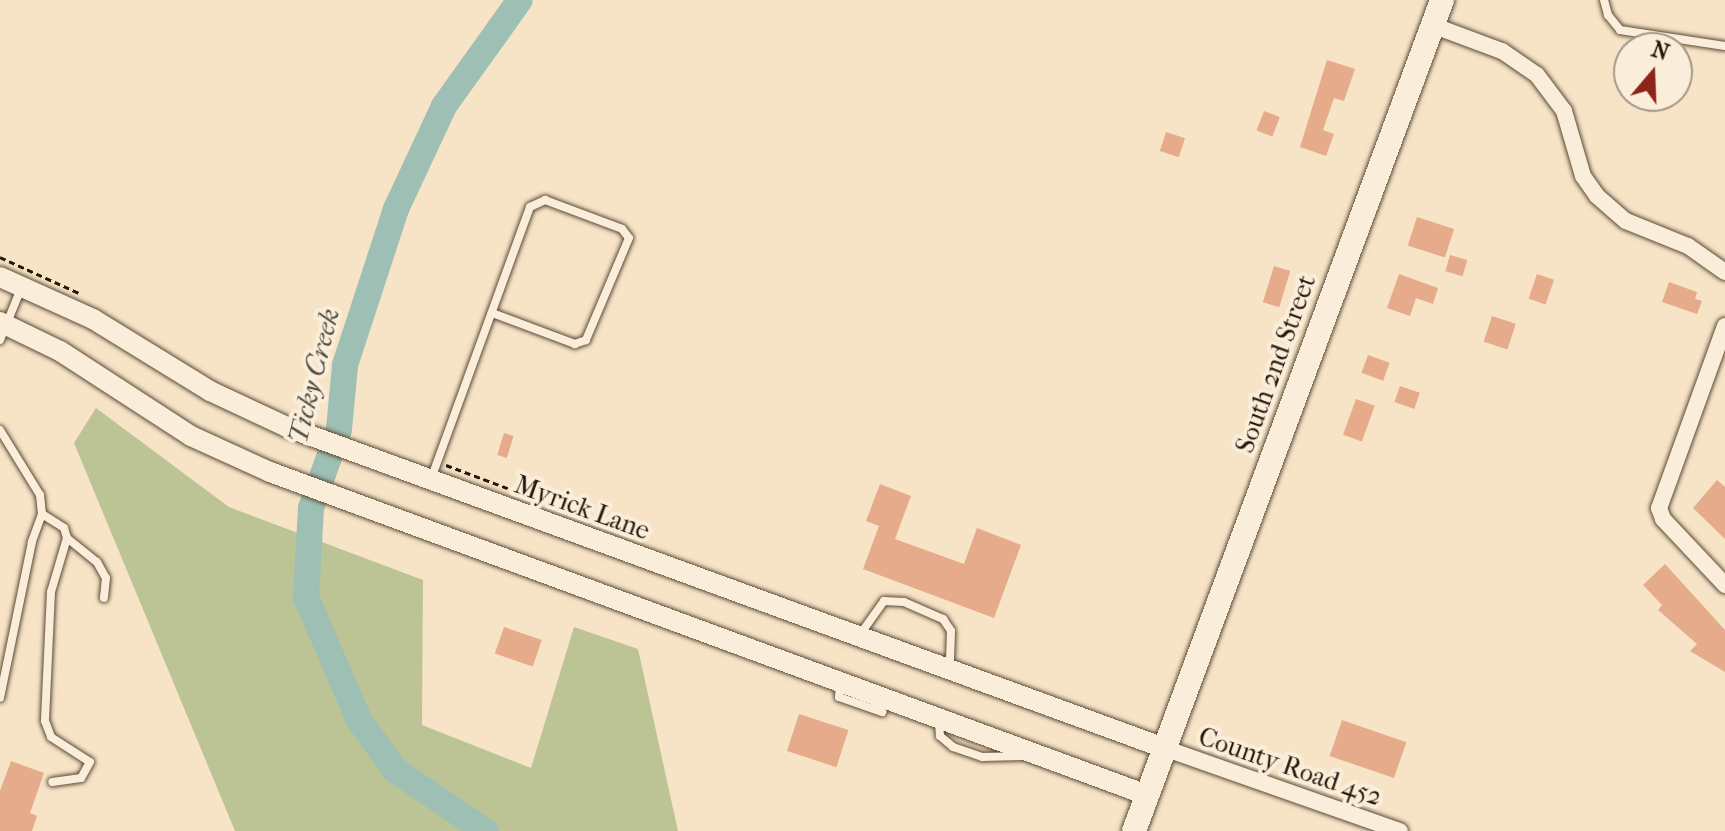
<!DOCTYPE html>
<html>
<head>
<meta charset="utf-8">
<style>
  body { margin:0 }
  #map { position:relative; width:1725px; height:831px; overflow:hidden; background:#f7e4c6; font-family:"IM FELL French Canon",serif }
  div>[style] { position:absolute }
  .green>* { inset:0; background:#bcc496 }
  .river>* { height:26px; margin:-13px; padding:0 13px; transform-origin:13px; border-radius:13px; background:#9dbfb4 }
  .building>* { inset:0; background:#e5ab8a; transform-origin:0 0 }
  .path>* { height:3px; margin-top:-1.5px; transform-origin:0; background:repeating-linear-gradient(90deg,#261709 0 6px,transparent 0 10px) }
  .roads { filter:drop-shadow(0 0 2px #5a4a38) drop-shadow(0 0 2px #5a4a38) }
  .service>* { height:8px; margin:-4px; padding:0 4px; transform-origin:4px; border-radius:4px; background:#faedda }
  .minor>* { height:16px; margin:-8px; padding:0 8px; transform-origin:8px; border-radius:8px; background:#faedda }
  .tertiary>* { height:20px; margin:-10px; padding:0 10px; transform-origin:10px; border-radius:10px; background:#faedda }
  .secondary>* { height:24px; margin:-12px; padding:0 12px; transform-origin:12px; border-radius:12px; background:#faedda }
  span { translate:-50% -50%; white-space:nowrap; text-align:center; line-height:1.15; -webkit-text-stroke:8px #faedda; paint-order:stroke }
  .street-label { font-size:26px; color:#261709 }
  .water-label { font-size:28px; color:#505245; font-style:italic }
  .north { position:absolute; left:1613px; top:32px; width:80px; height:80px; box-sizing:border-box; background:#faedda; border:2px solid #a59786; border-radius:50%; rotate:19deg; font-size:22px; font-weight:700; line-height:32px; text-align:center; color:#261709 }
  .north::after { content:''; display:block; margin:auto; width:28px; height:36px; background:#8f2418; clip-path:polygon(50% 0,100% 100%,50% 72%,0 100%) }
</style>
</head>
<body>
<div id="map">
  <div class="green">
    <div style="clip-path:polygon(96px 408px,229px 507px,423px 580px,422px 725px,531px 768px,574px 627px,638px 649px,678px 831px,235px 831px,74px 443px)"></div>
  </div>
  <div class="river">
    <div style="left:485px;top:831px;width:109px;rotate:-145.9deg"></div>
    <div style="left:395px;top:770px;width:62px;rotate:-125.8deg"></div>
    <div style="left:359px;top:720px;width:134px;rotate:-113.3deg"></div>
    <div style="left:306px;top:597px;width:89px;rotate:-86.8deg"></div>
    <div style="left:311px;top:508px;width:84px;rotate:-70.5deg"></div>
    <div style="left:339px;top:429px;width:64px;rotate:-84.6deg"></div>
    <div style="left:345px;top:365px;width:164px;rotate:-71.9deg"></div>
    <div style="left:396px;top:209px;width:114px;rotate:-65deg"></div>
    <div style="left:444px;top:106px;width:130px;rotate:-54.4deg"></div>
  </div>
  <div class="building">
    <div style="clip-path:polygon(1327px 60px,1355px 69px,1344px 101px,1334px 98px,1323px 130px,1334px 134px,1326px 156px,1300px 147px)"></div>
    <div style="left:1264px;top:111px;width:17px;height:21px;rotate:21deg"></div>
    <div style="left:1166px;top:132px;width:20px;height:20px;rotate:18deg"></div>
    <div style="left:1417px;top:217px;width:39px;height:30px;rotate:18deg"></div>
    <div style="left:1450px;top:255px;width:18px;height:17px;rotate:16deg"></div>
    <div style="left:1274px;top:266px;width:17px;height:38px;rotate:17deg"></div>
    <div style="clip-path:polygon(1399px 274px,1438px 288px,1433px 304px,1416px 298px,1410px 316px,1387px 308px)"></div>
    <div style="left:1537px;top:274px;width:18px;height:26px;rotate:19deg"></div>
    <div style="clip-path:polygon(1669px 282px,1697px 292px,1695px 299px,1702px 301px,1697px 314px,1662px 302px)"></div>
    <div style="left:1492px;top:316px;width:25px;height:27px;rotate:18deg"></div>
    <div style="left:1368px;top:355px;width:23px;height:19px;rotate:20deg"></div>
    <div style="left:1400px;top:386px;width:21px;height:17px;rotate:19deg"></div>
    <div style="left:1356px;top:399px;width:20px;height:38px;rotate:20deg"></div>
    <div style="left:504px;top:433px;width:10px;height:23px;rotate:17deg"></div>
    <div style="clip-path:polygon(1717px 480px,1725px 487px,1725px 539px,1693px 508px)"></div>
    <div style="clip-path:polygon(880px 484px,911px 496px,895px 539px,964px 564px,977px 528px,1021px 545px,994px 618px,863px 569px,879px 526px,866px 521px)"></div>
    <div style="clip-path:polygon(1665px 564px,1725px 630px,1725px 672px,1690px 651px,1697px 644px,1658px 610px,1662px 605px,1643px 585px)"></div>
    <div style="left:504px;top:627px;width:40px;height:28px;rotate:19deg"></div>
    <div style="left:799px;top:714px;width:52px;height:39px;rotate:18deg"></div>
    <div style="left:1342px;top:720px;width:68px;height:38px;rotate:19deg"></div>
    <div style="clip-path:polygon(11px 761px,44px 773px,30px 813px,37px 816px,32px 831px,0 831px,0 791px)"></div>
  </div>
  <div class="path">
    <div style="left:0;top:257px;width:87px;rotate:24.5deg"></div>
    <div style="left:446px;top:465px;width:68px;rotate:20.6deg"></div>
  </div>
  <div class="roads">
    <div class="service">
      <div style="left:1604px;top:0;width:16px;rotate:75deg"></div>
      <div style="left:1608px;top:15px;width:19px;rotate:51deg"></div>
      <div style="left:1620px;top:30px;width:106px;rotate:8.7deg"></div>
      <div style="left:0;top:340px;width:58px;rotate:-67.8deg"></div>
      <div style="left:0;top:430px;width:76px;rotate:58.4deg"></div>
      <div style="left:40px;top:495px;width:19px;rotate:84deg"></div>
      <div style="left:42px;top:514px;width:30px;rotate:110deg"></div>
      <div style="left:32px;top:542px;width:159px;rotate:101.6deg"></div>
      <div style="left:431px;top:479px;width:289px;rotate:-70deg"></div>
      <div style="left:530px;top:207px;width:17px;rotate:-25deg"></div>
      <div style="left:545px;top:200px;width:82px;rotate:20.6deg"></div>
      <div style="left:622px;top:229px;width:11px;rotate:52deg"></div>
      <div style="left:629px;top:238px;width:111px;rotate:112.9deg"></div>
      <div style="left:586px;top:340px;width:12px;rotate:160deg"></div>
      <div style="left:575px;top:344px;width:89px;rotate:-159.5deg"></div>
      <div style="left:42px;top:514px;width:26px;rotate:32deg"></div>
      <div style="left:64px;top:528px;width:10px;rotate:73deg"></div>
      <div style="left:67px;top:538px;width:56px;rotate:106.5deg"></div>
      <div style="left:51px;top:592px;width:129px;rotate:92.7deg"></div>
      <div style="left:45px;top:721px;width:17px;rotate:69deg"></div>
      <div style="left:51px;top:737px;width:46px;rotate:32.7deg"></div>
      <div style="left:90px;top:762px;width:18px;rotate:119deg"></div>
      <div style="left:81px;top:778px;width:29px;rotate:172deg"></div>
      <div style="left:67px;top:538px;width:38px;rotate:39deg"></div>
      <div style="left:97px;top:562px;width:18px;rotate:61deg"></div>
      <div style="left:106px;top:578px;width:20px;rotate:96deg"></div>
      <div style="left:859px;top:636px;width:43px;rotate:-54.5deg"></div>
      <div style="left:884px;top:601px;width:20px;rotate:3deg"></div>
      <div style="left:904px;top:602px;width:43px;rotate:23.6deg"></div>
      <div style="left:943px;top:619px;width:14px;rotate:56deg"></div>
      <div style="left:951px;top:631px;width:38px;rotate:92deg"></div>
      <div style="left:840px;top:683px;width:14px;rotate:94deg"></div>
      <div style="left:839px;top:697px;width:46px;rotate:19.2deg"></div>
      <div style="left:939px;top:719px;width:17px;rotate:87deg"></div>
      <div style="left:940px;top:736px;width:17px;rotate:40deg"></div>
      <div style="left:953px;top:747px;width:31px;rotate:19deg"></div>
      <div style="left:982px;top:757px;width:41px;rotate:-1.4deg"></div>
    </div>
    <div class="minor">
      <div style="left:1432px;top:25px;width:75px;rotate:20.4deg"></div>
      <div style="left:1502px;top:51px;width:42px;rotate:34.4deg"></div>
      <div style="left:1537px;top:75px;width:45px;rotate:53.1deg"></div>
      <div style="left:1564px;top:111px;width:68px;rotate:73.7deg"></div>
      <div style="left:1583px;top:176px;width:24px;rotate:55deg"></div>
      <div style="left:1597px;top:196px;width:38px;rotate:41deg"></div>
      <div style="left:1626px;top:221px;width:67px;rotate:22deg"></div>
      <div style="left:1688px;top:246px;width:45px;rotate:35.1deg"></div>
      <div style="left:1725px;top:326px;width:194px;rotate:109.9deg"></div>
      <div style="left:1659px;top:508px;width:12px;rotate:70deg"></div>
      <div style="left:1663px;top:519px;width:91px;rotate:46.8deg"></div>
      <div style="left:1164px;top:748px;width:250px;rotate:19.4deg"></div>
    </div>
    <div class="tertiary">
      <div style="left:0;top:277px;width:102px;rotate:24.3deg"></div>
      <div style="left:93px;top:319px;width:137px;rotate:31.6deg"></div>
      <div style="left:210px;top:391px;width:85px;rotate:25.1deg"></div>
      <div style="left:287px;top:427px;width:934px;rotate:20.1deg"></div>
      <div style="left:0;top:322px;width:67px;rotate:25.8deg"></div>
      <div style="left:60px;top:351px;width:156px;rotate:33deg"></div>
      <div style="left:191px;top:436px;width:87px;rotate:24.5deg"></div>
      <div style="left:270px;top:472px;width:935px;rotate:20.22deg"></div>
    </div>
    <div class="secondary">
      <div style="left:1134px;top:831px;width:886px;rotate:-69.66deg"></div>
    </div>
  </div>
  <div class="street-label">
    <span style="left:1276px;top:364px;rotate:-70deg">South 2nd Street</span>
    <span style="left:582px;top:508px;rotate:20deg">Myrick Lane</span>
    <span style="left:1290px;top:767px;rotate:19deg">County Road 452</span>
  </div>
  <div class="water-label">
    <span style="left:314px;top:376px;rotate:-76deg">Ticky Creek</span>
  </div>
  <div class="north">N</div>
</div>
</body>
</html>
